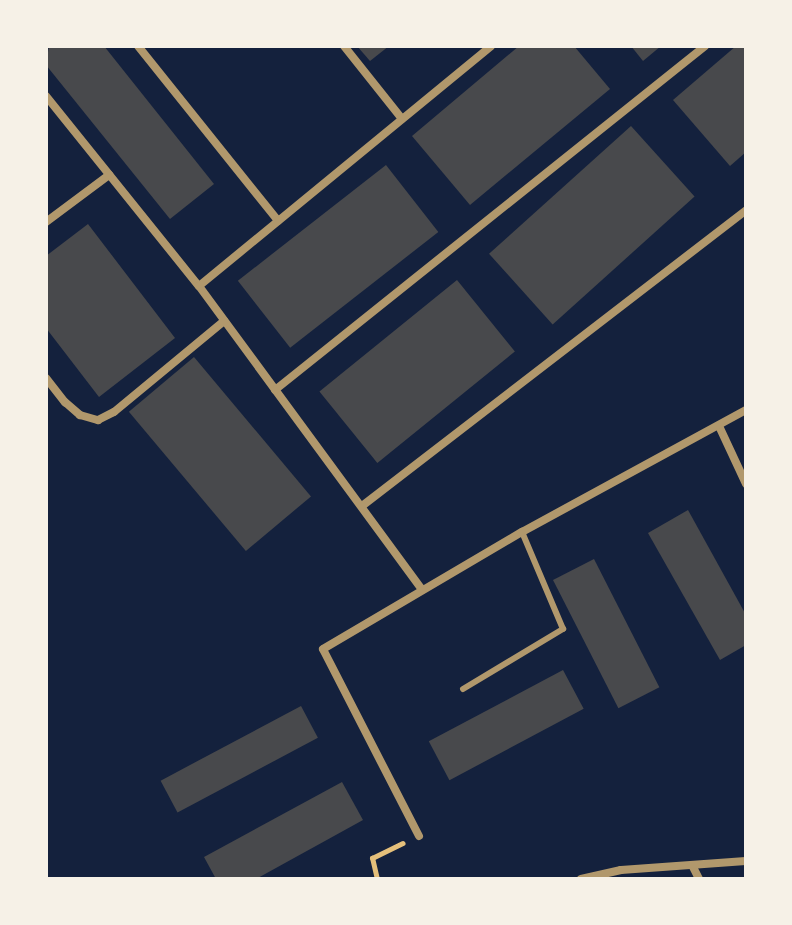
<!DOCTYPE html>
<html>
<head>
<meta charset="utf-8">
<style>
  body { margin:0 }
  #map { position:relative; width:792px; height:925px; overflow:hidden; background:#14213d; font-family:Barlow,sans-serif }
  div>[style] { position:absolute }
  .building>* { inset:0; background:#48494c; transform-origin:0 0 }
  .path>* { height:5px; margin:-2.5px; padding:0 2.5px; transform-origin:2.5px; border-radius:2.5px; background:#e5c07b }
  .service>* { height:6px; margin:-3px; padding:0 3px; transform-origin:3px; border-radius:3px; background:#b1986c }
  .minor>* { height:8px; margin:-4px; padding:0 4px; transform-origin:4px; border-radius:4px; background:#b1986c }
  span { translate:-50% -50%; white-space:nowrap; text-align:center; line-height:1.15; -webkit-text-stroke:7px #f6f1e7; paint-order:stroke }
  .frame { position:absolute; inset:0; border:48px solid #f6f1e7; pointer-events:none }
</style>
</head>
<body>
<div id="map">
  <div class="building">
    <div style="clip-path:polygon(49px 46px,104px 46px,214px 184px,170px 219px,46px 65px)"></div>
    <div style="clip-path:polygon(357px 46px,389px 46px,370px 61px)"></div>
    <div style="clip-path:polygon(519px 46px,574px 46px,610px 89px,470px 205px,412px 136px)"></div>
    <div style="clip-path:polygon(631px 46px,661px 46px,643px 61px)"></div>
    <div style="clip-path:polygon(736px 46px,746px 46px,746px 152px,730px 166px,673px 100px)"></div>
    <div style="left:631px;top:126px;width:95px;height:191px;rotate:48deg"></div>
    <div style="left:386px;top:165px;width:85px;height:188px;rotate:52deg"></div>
    <div style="clip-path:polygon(88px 224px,175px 338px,99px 397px,46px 328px,46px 256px)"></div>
    <div style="left:457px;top:280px;width:92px;height:177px;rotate:51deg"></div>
    <div style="left:194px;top:357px;width:182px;height:85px;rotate:50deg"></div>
    <div style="clip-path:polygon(688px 510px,746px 615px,746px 645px,720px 660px,648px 533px)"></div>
    <div style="left:594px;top:559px;width:144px;height:46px;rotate:63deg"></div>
    <div style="left:563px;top:670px;width:44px;height:152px;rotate:62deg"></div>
    <div style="left:301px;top:706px;width:36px;height:159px;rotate:62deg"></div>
    <div style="clip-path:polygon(342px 782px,363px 820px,256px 879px,216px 879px,204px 857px)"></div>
  </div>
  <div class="path">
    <div style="left:377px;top:879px;width:22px;rotate:-103deg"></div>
    <div style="left:372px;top:858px;width:34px;rotate:-26deg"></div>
  </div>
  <div class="service">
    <div style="left:463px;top:689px;width:117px;rotate:-31deg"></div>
    <div style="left:563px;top:629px;width:105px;rotate:-112.9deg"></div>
  </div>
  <div class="minor">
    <div style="left:138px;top:46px;width:224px;rotate:51.3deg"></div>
    <div style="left:344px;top:46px;width:93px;rotate:51.5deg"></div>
    <div style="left:46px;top:96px;width:244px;rotate:51.2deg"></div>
    <div style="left:199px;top:286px;width:377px;rotate:53.7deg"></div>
    <div style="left:46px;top:222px;width:79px;rotate:-36.7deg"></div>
    <div style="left:199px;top:286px;width:378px;rotate:-39.4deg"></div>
    <div style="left:46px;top:378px;width:31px;rotate:52deg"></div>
    <div style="left:65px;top:402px;width:20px;rotate:41deg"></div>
    <div style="left:80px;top:415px;width:19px;rotate:16deg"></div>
    <div style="left:98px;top:420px;width:18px;rotate:-27deg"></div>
    <div style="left:114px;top:412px;width:143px;rotate:-39.6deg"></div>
    <div style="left:275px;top:390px;width:551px;rotate:-38.66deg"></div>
    <div style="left:719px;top:426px;width:64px;rotate:65deg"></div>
    <div style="left:362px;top:506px;width:485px;rotate:-37.6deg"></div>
    <div style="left:419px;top:836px;width:210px;rotate:-117.2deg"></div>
    <div style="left:323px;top:649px;width:231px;rotate:-30.5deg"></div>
    <div style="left:522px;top:532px;width:255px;rotate:-28.6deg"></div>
    <div style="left:693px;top:867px;width:13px;rotate:63deg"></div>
    <div style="left:581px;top:879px;width:41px;rotate:-12.7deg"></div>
    <div style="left:621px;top:870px;width:125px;rotate:-4.1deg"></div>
  </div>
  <div class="frame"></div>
</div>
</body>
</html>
